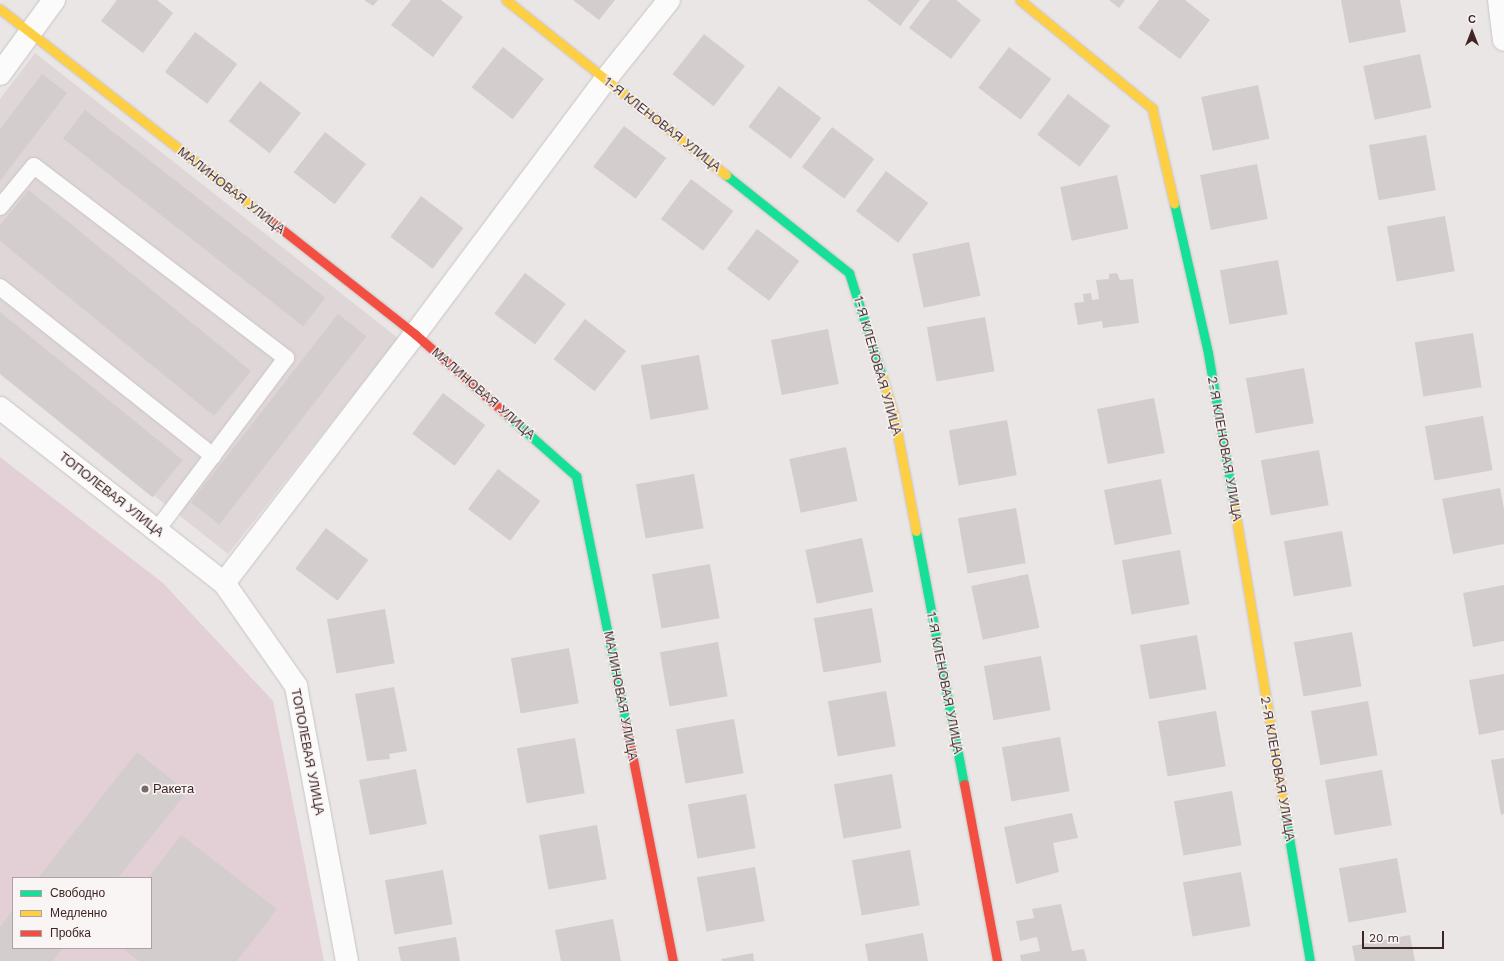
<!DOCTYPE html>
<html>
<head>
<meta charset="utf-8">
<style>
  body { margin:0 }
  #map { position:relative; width:1504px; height:961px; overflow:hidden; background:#ebe6e6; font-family:"Work Sans",sans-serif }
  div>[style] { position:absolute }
  .built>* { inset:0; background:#dfd6d7 }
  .green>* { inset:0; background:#e3d0d7 }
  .building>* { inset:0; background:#d3cdcd; transform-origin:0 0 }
  .roads { filter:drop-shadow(0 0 1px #c9c4c4) drop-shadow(0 0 1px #c9c4c4) }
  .lane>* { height:16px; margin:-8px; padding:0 8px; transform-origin:8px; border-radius:8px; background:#fcfbfb }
  .street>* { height:22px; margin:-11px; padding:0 11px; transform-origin:11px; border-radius:11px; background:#fcfbfb }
  .fast>* { height:9px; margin:-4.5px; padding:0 4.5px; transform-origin:4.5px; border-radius:4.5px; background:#16e098 }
  .slow>* { height:9px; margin:-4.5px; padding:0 4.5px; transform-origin:4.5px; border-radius:4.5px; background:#ffcf43 }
  .jam>* { height:9px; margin:-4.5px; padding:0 4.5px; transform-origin:4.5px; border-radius:4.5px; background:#f24e42 }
  .dots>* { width:11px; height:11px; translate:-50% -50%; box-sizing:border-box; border:2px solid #f9f5f5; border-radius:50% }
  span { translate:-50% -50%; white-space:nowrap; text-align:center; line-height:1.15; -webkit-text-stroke:3px #f9f5f5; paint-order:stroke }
  .street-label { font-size:13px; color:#3e2624 }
  .poi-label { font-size:13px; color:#3e2624 }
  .left { translate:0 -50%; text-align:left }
  .legend { position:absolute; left:12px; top:877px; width:140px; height:72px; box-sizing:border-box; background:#f9f5f5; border:1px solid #aea2a1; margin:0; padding:5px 7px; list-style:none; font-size:12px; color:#3e2624 }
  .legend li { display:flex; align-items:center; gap:8px; height:20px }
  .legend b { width:20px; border:1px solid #aea2a1 }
  .north { position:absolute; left:1452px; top:12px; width:40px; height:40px; -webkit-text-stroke:3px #f9f5f5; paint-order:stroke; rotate:0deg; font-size:11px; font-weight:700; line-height:16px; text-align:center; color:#3e2624 }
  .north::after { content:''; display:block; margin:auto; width:14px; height:18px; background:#3e2624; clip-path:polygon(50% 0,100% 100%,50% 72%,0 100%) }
  .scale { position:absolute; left:1362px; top:931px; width:82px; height:18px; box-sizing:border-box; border:2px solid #3e2624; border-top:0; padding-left:5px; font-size:12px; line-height:14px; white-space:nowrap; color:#3e2624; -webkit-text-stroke:3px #f9f5f5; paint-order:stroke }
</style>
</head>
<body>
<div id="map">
  <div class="built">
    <div style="clip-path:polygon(35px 53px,398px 338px,228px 554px,0 374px,0 99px)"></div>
  </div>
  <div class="green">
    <div style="clip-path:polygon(evenodd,0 457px,163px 583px,273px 701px,324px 961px,0 961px,0 457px,13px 878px,151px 878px,151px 948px,13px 948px,13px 878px)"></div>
  </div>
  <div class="building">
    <div style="clip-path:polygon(117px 0,157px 0,173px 13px,143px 53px,101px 21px)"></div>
    <div style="clip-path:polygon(364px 0,378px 0,373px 6px)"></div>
    <div style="clip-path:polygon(411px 0,441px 0,463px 17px,433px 57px,391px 25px)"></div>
    <div style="clip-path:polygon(573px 0,615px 0,599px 20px)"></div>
    <div style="clip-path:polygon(867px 0,920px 0,900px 26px)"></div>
    <div style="clip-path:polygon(930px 0,956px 0,981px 20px,951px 59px,909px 28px)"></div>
    <div style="clip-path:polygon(1109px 0,1125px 0,1119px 8px)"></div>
    <div style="clip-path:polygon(1159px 0,1185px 0,1210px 20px,1180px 59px,1138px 28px)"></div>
    <div style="clip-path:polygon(1341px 0,1400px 0,1406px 32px,1349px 43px)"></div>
    <div style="left:195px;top:32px;width:53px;height:50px;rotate:37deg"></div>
    <div style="left:704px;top:34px;width:52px;height:51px;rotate:38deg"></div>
    <div style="left:503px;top:47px;width:52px;height:51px;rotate:38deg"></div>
    <div style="left:1009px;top:47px;width:53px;height:51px;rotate:37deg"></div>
    <div style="left:1420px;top:54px;width:55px;height:58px;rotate:78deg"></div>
    <div style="clip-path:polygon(42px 74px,67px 93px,0 181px,0 129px)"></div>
    <div style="left:260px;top:81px;width:52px;height:51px;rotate:38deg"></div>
    <div style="left:1258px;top:85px;width:55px;height:58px;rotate:78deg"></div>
    <div style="left:779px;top:86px;width:53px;height:51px;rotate:37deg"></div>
    <div style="left:1068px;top:94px;width:53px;height:51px;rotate:37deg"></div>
    <div style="left:85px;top:110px;width:305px;height:36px;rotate:38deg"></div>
    <div style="left:624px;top:126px;width:53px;height:51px;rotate:37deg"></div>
    <div style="left:832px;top:127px;width:53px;height:50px;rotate:37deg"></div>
    <div style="left:325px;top:132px;width:52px;height:51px;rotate:38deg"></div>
    <div style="left:1426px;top:135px;width:56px;height:58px;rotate:80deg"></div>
    <div style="left:1257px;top:164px;width:56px;height:58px;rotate:79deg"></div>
    <div style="left:886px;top:171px;width:53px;height:50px;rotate:37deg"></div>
    <div style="left:1117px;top:175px;width:55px;height:58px;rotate:78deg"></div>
    <div style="left:691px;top:179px;width:53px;height:50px;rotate:37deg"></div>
    <div style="clip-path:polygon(29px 190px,251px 371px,214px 416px,0 241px,0 225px)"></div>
    <div style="left:421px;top:196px;width:53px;height:51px;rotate:37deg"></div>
    <div style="left:1445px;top:216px;width:56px;height:59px;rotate:80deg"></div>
    <div style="left:757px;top:229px;width:53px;height:50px;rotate:37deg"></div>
    <div style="left:969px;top:242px;width:55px;height:58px;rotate:78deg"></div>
    <div style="left:1278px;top:260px;width:55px;height:59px;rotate:80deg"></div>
    <div style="left:525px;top:273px;width:51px;height:51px;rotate:37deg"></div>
    <div style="clip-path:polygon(1117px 273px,1120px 280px,1133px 279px,1139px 323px,1103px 328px,1102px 321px,1078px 325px,1074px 303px,1084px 302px,1083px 294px,1091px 293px,1092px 300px,1099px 299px,1096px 280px,1109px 279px,1109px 274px)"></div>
    <div style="left:0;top:312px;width:235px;height:48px;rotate:39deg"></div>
    <div style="left:338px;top:314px;width:36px;height:239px;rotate:38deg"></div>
    <div style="left:985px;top:317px;width:55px;height:59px;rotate:80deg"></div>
    <div style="left:585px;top:319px;width:52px;height:51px;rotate:38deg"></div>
    <div style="left:828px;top:329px;width:56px;height:58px;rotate:79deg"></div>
    <div style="left:1473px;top:333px;width:55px;height:59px;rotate:81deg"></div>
    <div style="left:699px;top:355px;width:55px;height:59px;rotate:80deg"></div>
    <div style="left:1304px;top:368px;width:56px;height:59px;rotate:80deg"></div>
    <div style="left:443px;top:393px;width:53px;height:51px;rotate:37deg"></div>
    <div style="left:1154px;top:398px;width:56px;height:58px;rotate:79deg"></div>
    <div style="left:1483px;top:416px;width:55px;height:59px;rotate:80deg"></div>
    <div style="left:1007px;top:420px;width:56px;height:59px;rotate:80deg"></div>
    <div style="left:846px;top:447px;width:55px;height:58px;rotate:78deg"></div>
    <div style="left:1319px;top:450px;width:56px;height:59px;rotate:80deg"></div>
    <div style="left:498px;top:469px;width:53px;height:50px;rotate:37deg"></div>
    <div style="left:694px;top:474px;width:55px;height:59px;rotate:80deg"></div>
    <div style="left:1161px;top:479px;width:56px;height:58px;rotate:79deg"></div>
    <div style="clip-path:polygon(1500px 488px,1504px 509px,1504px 544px,1453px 554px,1442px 499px)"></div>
    <div style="left:1016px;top:508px;width:56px;height:59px;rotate:80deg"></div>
    <div style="left:326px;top:528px;width:53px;height:51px;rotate:37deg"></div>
    <div style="left:1342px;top:531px;width:56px;height:59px;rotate:80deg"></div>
    <div style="left:862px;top:538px;width:55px;height:58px;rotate:78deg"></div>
    <div style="left:1180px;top:550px;width:55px;height:59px;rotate:80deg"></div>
    <div style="left:710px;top:564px;width:55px;height:59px;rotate:80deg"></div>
    <div style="left:1028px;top:574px;width:55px;height:58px;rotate:78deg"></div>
    <div style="clip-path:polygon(1504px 585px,1504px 641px,1473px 647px,1463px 593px)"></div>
    <div style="left:872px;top:608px;width:55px;height:59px;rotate:80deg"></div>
    <div style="left:385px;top:609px;width:55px;height:59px;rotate:80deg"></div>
    <div style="left:1352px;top:632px;width:55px;height:59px;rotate:80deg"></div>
    <div style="left:1197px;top:635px;width:55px;height:58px;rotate:80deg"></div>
    <div style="left:718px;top:642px;width:55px;height:59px;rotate:80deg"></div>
    <div style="left:569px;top:648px;width:56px;height:59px;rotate:80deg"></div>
    <div style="left:1041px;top:656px;width:55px;height:58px;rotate:80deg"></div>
    <div style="clip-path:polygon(1504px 674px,1504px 730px,1479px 735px,1469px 680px)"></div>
    <div style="clip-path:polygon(394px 687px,407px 751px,389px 754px,390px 759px,367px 761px,355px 694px)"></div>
    <div style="left:886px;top:691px;width:56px;height:59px;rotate:80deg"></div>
    <div style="left:1368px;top:701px;width:55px;height:58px;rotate:80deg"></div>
    <div style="left:1216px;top:711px;width:56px;height:59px;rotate:80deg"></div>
    <div style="left:734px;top:719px;width:55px;height:59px;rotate:80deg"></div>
    <div style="left:1060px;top:737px;width:55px;height:59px;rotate:80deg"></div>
    <div style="left:575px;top:738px;width:56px;height:59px;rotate:80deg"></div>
    <div style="clip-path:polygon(137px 752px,187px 792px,118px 878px,38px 878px)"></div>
    <div style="clip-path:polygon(1504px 758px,1504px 814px,1501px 815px,1491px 760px)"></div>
    <div style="left:416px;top:769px;width:56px;height:58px;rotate:79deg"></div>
    <div style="left:1382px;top:770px;width:56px;height:58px;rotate:80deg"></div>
    <div style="left:892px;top:774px;width:55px;height:59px;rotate:80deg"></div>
    <div style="left:1232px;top:791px;width:55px;height:59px;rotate:80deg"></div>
    <div style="left:746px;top:794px;width:55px;height:59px;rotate:80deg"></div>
    <div style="clip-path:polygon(1072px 813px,1078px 838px,1053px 843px,1059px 872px,1016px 884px,1004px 827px)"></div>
    <div style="left:597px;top:825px;width:55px;height:59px;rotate:80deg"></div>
    <div style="clip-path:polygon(181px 835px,277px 909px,237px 961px,139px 961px,122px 948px,151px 948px,151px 878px,148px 878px)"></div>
    <div style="left:910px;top:850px;width:56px;height:59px;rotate:80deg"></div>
    <div style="left:1397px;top:858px;width:55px;height:59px;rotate:80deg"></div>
    <div style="left:755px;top:867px;width:55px;height:59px;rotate:80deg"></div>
    <div style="left:443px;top:870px;width:55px;height:59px;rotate:80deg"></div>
    <div style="left:1241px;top:872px;width:55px;height:59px;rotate:80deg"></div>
    <div style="clip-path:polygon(1061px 904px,1072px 951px,1084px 949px,1087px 961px,1021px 961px,1020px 955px,1040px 951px,1037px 937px,1020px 941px,1016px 921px,1034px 918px,1032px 909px)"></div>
    <div style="clip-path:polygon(13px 910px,13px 948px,63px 948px,53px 961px,0 961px,0 927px)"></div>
    <div style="clip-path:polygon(613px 919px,621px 961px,561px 961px,555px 930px)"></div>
    <div style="clip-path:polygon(923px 933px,928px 961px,868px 961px,865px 944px)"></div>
    <div style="clip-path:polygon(1410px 935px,1415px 961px,1355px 961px,1352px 946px)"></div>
    <div style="clip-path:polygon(456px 937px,460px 961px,401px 961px,398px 947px)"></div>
    <div style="clip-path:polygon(753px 953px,754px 961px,722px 961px,721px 959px)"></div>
  </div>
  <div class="roads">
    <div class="lane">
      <div style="left:0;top:207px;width:53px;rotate:-50.3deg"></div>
      <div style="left:34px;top:166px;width:317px;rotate:37.3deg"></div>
      <div style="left:286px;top:358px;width:215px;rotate:126.9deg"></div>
      <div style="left:0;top:287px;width:272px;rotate:38.4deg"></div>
    </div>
    <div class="street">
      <div style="left:1499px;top:0;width:40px;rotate:82.9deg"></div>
      <div style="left:0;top:74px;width:92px;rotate:-53.9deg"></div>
      <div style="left:0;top:408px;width:284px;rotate:38deg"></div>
      <div style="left:224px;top:583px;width:126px;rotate:55deg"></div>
      <div style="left:296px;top:686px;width:280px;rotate:79.5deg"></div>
      <div style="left:224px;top:583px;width:314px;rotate:-52.5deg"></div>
      <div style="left:415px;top:334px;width:317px;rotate:-53.2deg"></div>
      <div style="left:605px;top:80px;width:102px;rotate:-51.3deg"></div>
    </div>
    <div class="fast">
      <div style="left:726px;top:175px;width:157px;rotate:38.5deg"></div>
      <div style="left:849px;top:273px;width:108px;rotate:72.2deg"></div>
      <div style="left:1174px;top:203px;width:154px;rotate:77.2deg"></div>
      <div style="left:1208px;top:353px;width:154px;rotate:80.3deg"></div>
      <div style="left:506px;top:414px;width:94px;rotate:41.5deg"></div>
      <div style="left:576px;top:476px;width:253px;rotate:78.6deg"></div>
      <div style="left:916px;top:531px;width:258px;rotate:79.3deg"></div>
      <div style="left:1284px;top:808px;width:155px;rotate:80.4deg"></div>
    </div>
    <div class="slow">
      <div style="left:506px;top:0;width:281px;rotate:38.5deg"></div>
      <div style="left:1020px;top:0;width:171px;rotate:39.3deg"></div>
      <div style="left:1152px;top:108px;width:98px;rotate:77deg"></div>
      <div style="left:0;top:9px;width:343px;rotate:38deg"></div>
      <div style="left:882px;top:376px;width:42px;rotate:73.3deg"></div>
      <div style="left:894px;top:416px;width:117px;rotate:79.2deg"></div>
      <div style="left:1234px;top:505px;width:307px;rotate:80.6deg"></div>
    </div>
    <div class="jam">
      <div style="left:270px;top:220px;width:184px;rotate:38.2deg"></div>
      <div style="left:415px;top:334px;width:121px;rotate:41.3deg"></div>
      <div style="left:626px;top:724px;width:242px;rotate:78.8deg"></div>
      <div style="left:964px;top:784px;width:180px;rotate:79.4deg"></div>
    </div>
  </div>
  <div class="dots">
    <div style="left:145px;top:789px;background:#7b6968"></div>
  </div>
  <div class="street-label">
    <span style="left:662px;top:125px;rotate:38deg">1-Я КЛЕНОВАЯ УЛИЦА</span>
    <span style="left:231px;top:191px;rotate:38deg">МАЛИНОВАЯ УЛИЦА</span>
    <span style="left:877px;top:366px;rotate:74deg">1-Я КЛЕНОВАЯ УЛИЦА</span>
    <span style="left:483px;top:394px;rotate:41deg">МАЛИНОВАЯ УЛИЦА</span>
    <span style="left:1224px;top:449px;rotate:80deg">2-Я КЛЕНОВАЯ УЛИЦА</span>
    <span style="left:111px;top:495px;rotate:38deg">ТОПОЛЕВАЯ УЛИЦА</span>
    <span style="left:944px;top:683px;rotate:79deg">1-Я КЛЕНОВАЯ УЛИЦА</span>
    <span style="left:620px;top:696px;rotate:79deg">МАЛИНОВАЯ УЛИЦА</span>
    <span style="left:307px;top:752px;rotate:79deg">ТОПОЛЕВАЯ УЛИЦА</span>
    <span style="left:1277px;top:769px;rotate:80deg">2-Я КЛЕНОВАЯ УЛИЦА</span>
  </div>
  <div class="poi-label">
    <span class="left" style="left:153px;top:789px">Ракета</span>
  </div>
  <ul class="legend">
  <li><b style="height:5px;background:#16e098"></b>Свободно</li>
  <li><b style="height:5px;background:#ffcf43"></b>Медленно</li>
  <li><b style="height:5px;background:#f24e42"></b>Пробка</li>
  </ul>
  <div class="north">С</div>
  <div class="scale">20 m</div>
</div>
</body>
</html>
